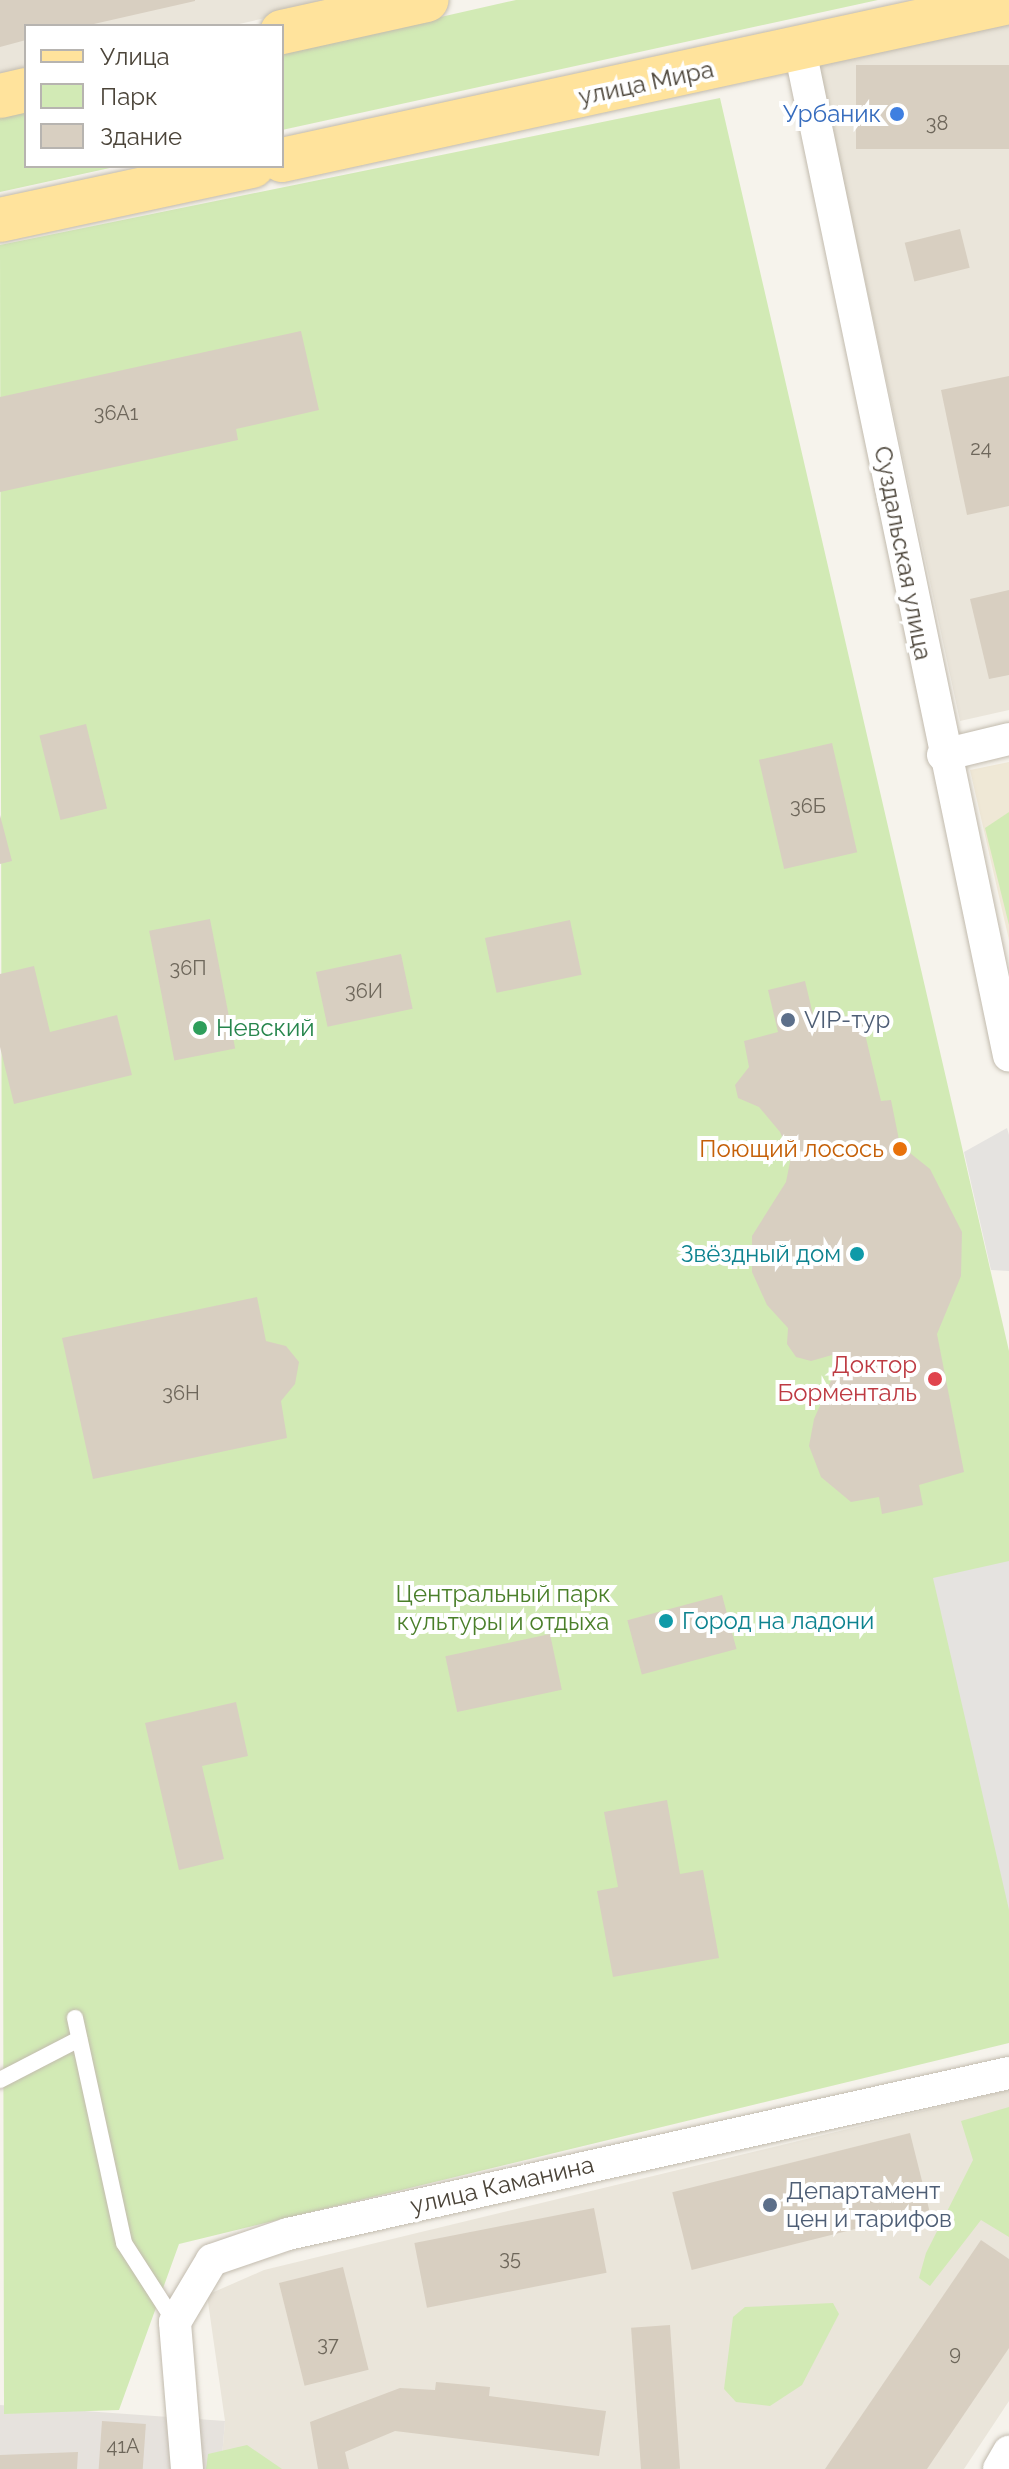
<!DOCTYPE html>
<html>
<head>
<meta charset="utf-8">
<style>
  body { margin:0 }
  #map { position:relative; width:1009px; height:2469px; overflow:hidden; background:#f6f3ec; font-family:Raleway,sans-serif }
  div>[style] { position:absolute }
  .residential>* { inset:0; background:#eae5da }
  .industrial>* { inset:0; background:#e6e2dd }
  .education>* { inset:0; background:#efe8d6 }
  .green>* { inset:0; background:#d2eab5 }
  .parking>* { inset:0; background:#e5e3e0 }
  .building>* { inset:0; background:#d8cfc1; transform-origin:0 0 }
  .roads { filter:drop-shadow(0 0 2px #c2bbae) drop-shadow(0 0 2px #c2bbae) }
  .service>* { height:16px; margin:-8px; padding:0 8px; transform-origin:8px; border-radius:8px; background:#fff }
  .minor>* { height:32px; margin:-16px; padding:0 16px; transform-origin:16px; border-radius:16px; background:#fff }
  .primary>* { height:44px; margin:-22px; padding:0 22px; transform-origin:22px; border-radius:22px; background:#ffe39c }
  .dots>* { width:22px; height:22px; translate:-50% -50%; box-sizing:border-box; border:4px solid #fff; border-radius:50% }
  span { translate:-50% -50%; white-space:nowrap; text-align:center; line-height:1.15; -webkit-text-stroke:8px #fff; paint-order:stroke }
  .number-label { font-size:20px; color:#6e675b }
  .number-label span { -webkit-text-stroke-width:0 }
  .street-label { font-size:24px; color:#4b4439 }
  .shop-label { font-size:24px; color:#366cbe }
  .right { translate:-100% -50%; text-align:right }
  .service-label { font-size:24px; color:#4e5e75 }
  .left { translate:0 -50%; text-align:left }
  .leisure-label { font-size:24px; color:#27864d }
  .food-label { font-size:24px; color:#c56008 }
  .culture-label { font-size:24px; color:#0d838f }
  .health-label { font-size:24px; color:#be3a42 }
  .park-label { font-size:24px; color:#4a7f2a }
  .legend { position:absolute; left:24px; top:24px; width:260px; height:144px; box-sizing:border-box; background:#fff; border:2px solid #b7b4b0; margin:0; padding:10px 14px; list-style:none; font-size:24px; color:#4b4439 }
  .legend li { display:flex; align-items:center; gap:16px; height:40px }
  .legend b { width:40px; border:2px solid #b7b4b0 }
</style>
</head>
<body>
<div id="map">
  <div class="residential">
    <div style="clip-path:polygon(0 0,346px 0,230px 26px,26px 26px,26px 72px,0 78px)"></div>
    <div style="clip-path:polygon(1009px 20px,1009px 710px,960px 721px,818px 63px)"></div>
    <div style="clip-path:polygon(1009px 2090px,1009px 2401px,964px 2469px,221px 2469px,225px 2421px,207px 2295px,264px 2270px)"></div>
  </div>
  <div class="industrial">
    <div style="clip-path:polygon(0 2405px,225px 2421px,221px 2469px,0 2469px)"></div>
  </div>
  <div class="education">
    <div style="clip-path:polygon(1009px 762px,1009px 940px,970px 770px)"></div>
  </div>
  <div class="green">
    <div style="clip-path:polygon(516px 0,878px 0,282px 130px,282px 53px)"></div>
    <div style="clip-path:polygon(720px 98px,1009px 1351px,1009px 2043px,179px 2244px,119px 2410px,4px 2414px,0 245px)"></div>
    <div style="clip-path:polygon(26px 111px,26px 166px,119px 166px,0 192px,0 117px)"></div>
    <div style="clip-path:polygon(1009px 812px,1009px 925px,985px 828px)"></div>
    <div style="clip-path:polygon(1009px 2107px,1009px 2237px,981px 2220px,930px 2286px,919px 2278px,926px 2253px,973px 2160px,961px 2121px)"></div>
    <div style="clip-path:polygon(833px 2303px,839px 2314px,802px 2385px,770px 2406px,736px 2402px,724px 2389px,733px 2317px,745px 2307px)"></div>
    <div style="clip-path:polygon(247px 2445px,282px 2469px,206px 2469px,208px 2454px)"></div>
  </div>
  <div class="parking">
    <div style="clip-path:polygon(1007px 1128px,1009px 1135px,1009px 1271px,991px 1270px,964px 1152px)"></div>
    <div style="clip-path:polygon(1009px 1561px,1009px 1910px,933px 1578px)"></div>
  </div>
  <div class="building">
    <div style="clip-path:polygon(0 0,195px 0,195px 1px,85px 26px,26px 26px,26px 40px,0 47px)"></div>
    <div style="left:1009px;top:65px;width:84px;height:153px;rotate:90deg"></div>
    <div style="left:960px;top:229px;width:40px;height:57px;rotate:76deg"></div>
    <div style="clip-path:polygon(301px 331px,319px 410px,236px 429px,238px 440px,0 492px,0 397px)"></div>
    <div style="clip-path:polygon(1009px 376px,1009px 506px,967px 515px,941px 390px)"></div>
    <div style="clip-path:polygon(1009px 590px,1009px 675px,989px 679px,970px 599px)"></div>
    <div style="left:86px;top:724px;width:87px;height:48px;rotate:76deg"></div>
    <div style="left:832px;top:743px;width:112px;height:75px;rotate:77deg"></div>
    <div style="clip-path:polygon(0 815px,12px 861px,0 864px)"></div>
    <div style="left:210px;top:919px;width:132px;height:62px;rotate:79deg"></div>
    <div style="left:570px;top:920px;width:56px;height:87px;rotate:78deg"></div>
    <div style="left:401px;top:954px;width:56px;height:87px;rotate:78deg"></div>
    <div style="clip-path:polygon(34px 966px,50px 1032px,117px 1015px,132px 1075px,14px 1104px,0 1047px,0 974px)"></div>
    <div style="clip-path:polygon(805px 981px,815px 1023px,860px 1013px,881px 1101px,891px 1100px,900px 1145px,930px 1169px,962px 1232px,961px 1276px,937px 1334px,964px 1472px,919px 1485px,923px 1505px,882px 1514px,879px 1497px,851px 1502px,821px 1477px,809px 1446px,814px 1419px,834px 1374px,832px 1355px,811px 1361px,796px 1357px,787px 1344px,788px 1328px,767px 1305px,752px 1272px,752px 1236px,786px 1182px,791px 1157px,780px 1132px,759px 1107px,738px 1098px,735px 1085px,749px 1067px,744px 1041px,778px 1032px,768px 990px)"></div>
    <div style="clip-path:polygon(257px 1297px,266px 1341px,286px 1346px,299px 1362px,295px 1384px,281px 1401px,287px 1438px,93px 1479px,62px 1338px)"></div>
    <div style="left:722px;top:1595px;width:56px;height:98px;rotate:75deg"></div>
    <div style="left:550px;top:1634px;width:57px;height:107px;rotate:78deg"></div>
    <div style="clip-path:polygon(236px 1702px,248px 1756px,202px 1766px,224px 1859px,179px 1870px,145px 1723px)"></div>
    <div style="clip-path:polygon(667px 1800px,680px 1874px,703px 1870px,719px 1958px,613px 1977px,597px 1891px,618px 1887px,604px 1812px)"></div>
    <div style="left:910px;top:2133px;width:80px;height:245px;rotate:76deg"></div>
    <div style="left:594px;top:2208px;width:66px;height:183px;rotate:79deg"></div>
    <div style="clip-path:polygon(981px 2240px,1009px 2259px,1009px 2348px,927px 2469px,825px 2469px)"></div>
    <div style="left:343px;top:2267px;width:106px;height:66px;rotate:76deg"></div>
    <div style="left:670px;top:2325px;width:144px;height:39px;rotate:86deg"></div>
    <div style="clip-path:polygon(436px 2382px,490px 2387px,489px 2396px,606px 2411px,599px 2456px,395px 2431px,345px 2452px,349px 2469px,318px 2469px,310px 2422px,400px 2388px,435px 2390px)"></div>
    <div style="left:102px;top:2421px;width:44px;height:48px;rotate:4deg"></div>
    <div style="clip-path:polygon(78px 2452px,77px 2469px,0 2469px,0 2455px)"></div>
  </div>
  <div class="roads">
    <div class="service">
      <div style="left:75px;top:2018px;width:230px;rotate:77.7deg"></div>
      <div style="left:124px;top:2243px;width:94px;rotate:57.2deg"></div>
      <div style="left:0;top:2080px;width:89px;rotate:-27.4deg"></div>
    </div>
    <div class="minor">
      <div style="left:800px;top:50px;width:1027px;rotate:78.26deg"></div>
      <div style="left:943px;top:755px;width:68px;rotate:-13.6deg"></div>
      <div style="left:187px;top:2469px;width:147px;rotate:-94.7deg"></div>
      <div style="left:175px;top:2322px;width:72px;rotate:-59.2deg"></div>
      <div style="left:212px;top:2260px;width:80px;rotate:-18.9deg"></div>
      <div style="left:288px;top:2234px;width:739px;rotate:-12.59deg"></div>
      <div style="left:999px;top:2469px;width:20px;rotate:-60deg"></div>
    </div>
    <div class="primary">
      <div style="left:282px;top:32px;width:148px;rotate:-12.5deg"></div>
      <div style="left:0;top:96px;width:27px;rotate:-13deg"></div>
      <div style="left:282px;top:160px;width:744px;rotate:-12.26deg"></div>
      <div style="left:0;top:220px;width:258px;rotate:-12.1deg"></div>
    </div>
  </div>
  <div class="dots">
    <div style="left:897px;top:114px;background:#3f7fe0"></div>
    <div style="left:788px;top:1020px;background:#5c6f8a"></div>
    <div style="left:200px;top:1028px;background:#2e9e5b"></div>
    <div style="left:900px;top:1149px;background:#e8710a"></div>
    <div style="left:857px;top:1254px;background:#0f9aa8"></div>
    <div style="left:935px;top:1379px;background:#e0444e"></div>
    <div style="left:666px;top:1621px;background:#0f9aa8"></div>
    <div style="left:770px;top:2205px;background:#5c6f8a"></div>
  </div>
  <div class="number-label">
    <span style="left:937px;top:123px">38</span>
    <span style="left:116px;top:413px">36А1</span>
    <span style="left:981px;top:448px">24</span>
    <span style="left:808px;top:806px">36Б</span>
    <span style="left:188px;top:968px">36П</span>
    <span style="left:364px;top:991px">36И</span>
    <span style="left:181px;top:1393px">36Н</span>
    <span style="left:510px;top:2258px">35</span>
    <span style="left:328px;top:2344px">37</span>
    <span style="left:955px;top:2353px">9</span>
    <span style="left:123px;top:2446px">41А</span>
  </div>
  <div class="street-label">
    <span style="left:646px;top:83px;rotate:-12deg">улица Мира</span>
    <span style="left:903px;top:553px;rotate:79deg">Суздальская улица</span>
    <span style="left:502px;top:2185px;rotate:-13deg">улица Каманина</span>
  </div>
  <div class="shop-label">
    <span class="right" style="left:881px;top:114px">Урбаник</span>
  </div>
  <div class="service-label">
    <span class="left" style="left:804px;top:1020px">VIP-тур</span>
    <span class="left" style="left:786px;top:2205px">Департамент<br>цен и тарифов</span>
  </div>
  <div class="leisure-label">
    <span class="left" style="left:216px;top:1028px">Невский</span>
  </div>
  <div class="food-label">
    <span class="right" style="left:884px;top:1149px">Поющий лосось</span>
  </div>
  <div class="culture-label">
    <span class="right" style="left:841px;top:1254px">Звёздный дом</span>
    <span class="left" style="left:682px;top:1621px">Город на ладони</span>
  </div>
  <div class="health-label">
    <span class="right" style="left:917px;top:1379px">Доктор<br>Борменталь</span>
  </div>
  <div class="park-label">
    <span style="left:503px;top:1608px">Центральный парк<br>культуры и отдыха</span>
  </div>
  <ul class="legend">
  <li><b style="height:10px;background:#ffe39c"></b>Улица</li>
  <li><b style="height:22px;background:#d2eab5"></b>Парк</li>
  <li><b style="height:22px;background:#d8cfc1"></b>Здание</li>
  </ul>
</div>
</body>
</html>
